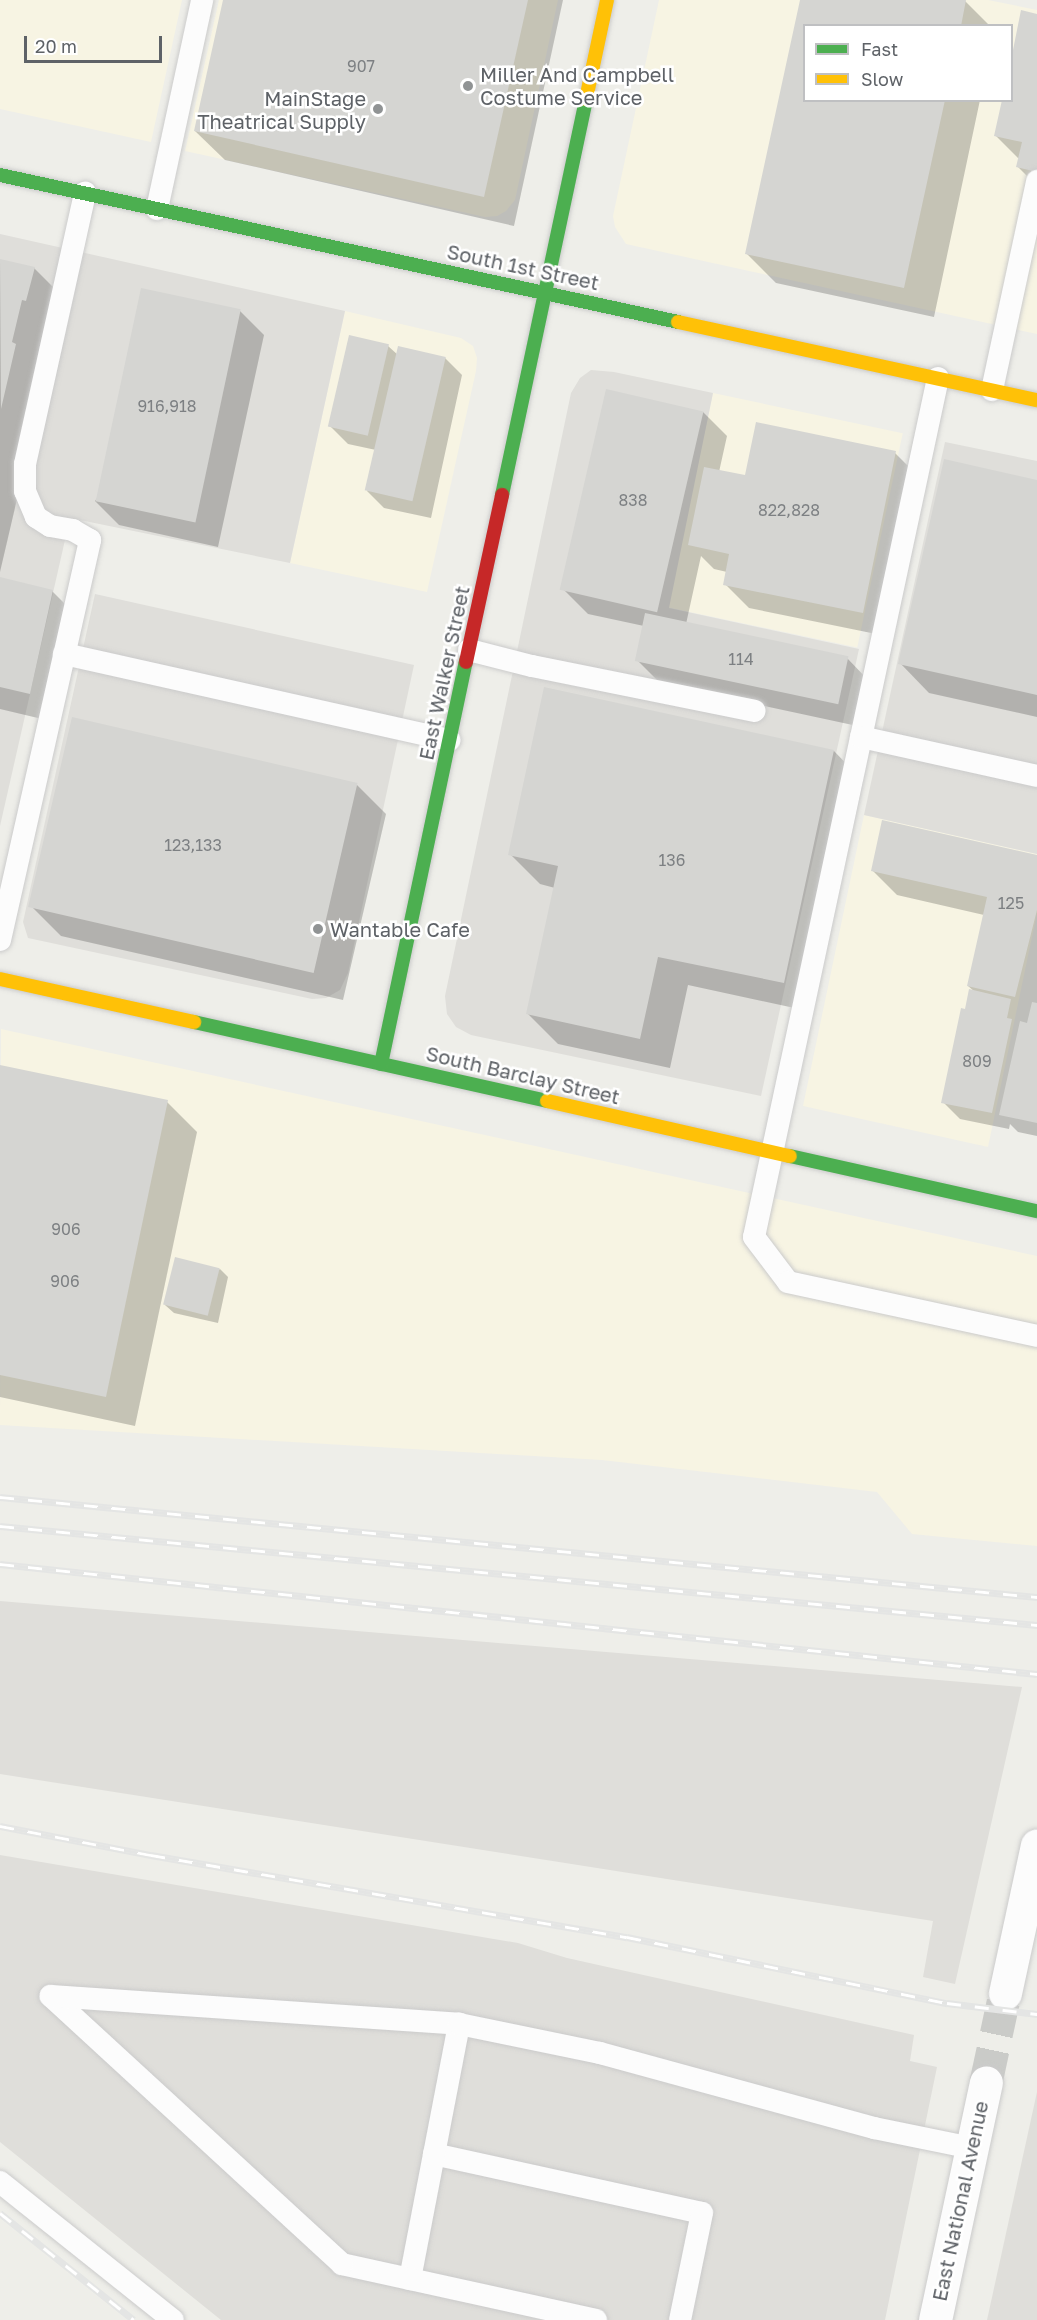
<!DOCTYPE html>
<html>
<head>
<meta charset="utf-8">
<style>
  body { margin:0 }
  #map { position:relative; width:1037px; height:2320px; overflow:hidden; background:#eeeee9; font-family:"Golos Text",sans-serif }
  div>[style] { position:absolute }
  .commercial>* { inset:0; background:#f7f4e3; transform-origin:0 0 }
  .industrial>* { inset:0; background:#dfdeda }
  .shadow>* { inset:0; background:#0003 }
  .building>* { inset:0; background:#d5d5d2; transform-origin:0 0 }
  .street-tunnel>* { height:33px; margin-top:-16.5px; transform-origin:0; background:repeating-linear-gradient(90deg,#cacbc8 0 33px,transparent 0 49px) }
  .roads { filter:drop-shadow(0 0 2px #cbcbcb) drop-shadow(0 0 2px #cbcbcb) }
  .lane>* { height:22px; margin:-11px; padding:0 11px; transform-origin:11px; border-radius:11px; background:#fcfcfc }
  .street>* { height:33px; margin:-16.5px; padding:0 16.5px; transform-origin:16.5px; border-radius:16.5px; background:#fcfcfc }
  .fast>* { height:14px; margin:-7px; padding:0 7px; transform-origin:7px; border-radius:7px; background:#4caf50 }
  .slow>* { height:14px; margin:-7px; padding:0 7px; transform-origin:7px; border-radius:7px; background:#ffc107 }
  .jam>* { height:14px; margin:-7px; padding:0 7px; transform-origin:7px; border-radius:7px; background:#c62828 }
  .rail>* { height:7px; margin-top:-3.5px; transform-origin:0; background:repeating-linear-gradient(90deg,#fff 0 14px,#e4e5e4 0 28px); box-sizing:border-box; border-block:2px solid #e4e5e4 }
  .dots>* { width:16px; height:16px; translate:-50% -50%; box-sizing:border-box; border:3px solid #fff; border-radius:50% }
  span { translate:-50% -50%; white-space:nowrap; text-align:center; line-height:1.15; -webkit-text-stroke:5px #fff; paint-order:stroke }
  .number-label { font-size:16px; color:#7d8083 }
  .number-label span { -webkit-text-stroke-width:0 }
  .poi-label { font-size:20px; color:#5e6267 }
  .left { translate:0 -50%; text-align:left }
  .right { translate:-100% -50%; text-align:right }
  .street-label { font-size:20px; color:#5e6267 }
  .legend { position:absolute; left:803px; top:24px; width:210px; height:78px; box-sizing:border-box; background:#fff; border:2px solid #bfc0c2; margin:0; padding:8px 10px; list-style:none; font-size:18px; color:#5e6267 }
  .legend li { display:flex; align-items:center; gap:12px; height:30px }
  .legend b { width:30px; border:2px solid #bfc0c2 }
  .scale { position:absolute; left:24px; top:36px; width:138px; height:27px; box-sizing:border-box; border:3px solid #5e6267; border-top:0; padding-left:8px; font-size:18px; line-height:21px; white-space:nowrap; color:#5e6267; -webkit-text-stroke:4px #fff; paint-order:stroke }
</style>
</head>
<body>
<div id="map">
  <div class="commercial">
    <div style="clip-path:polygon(0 0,182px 0,151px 142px,0 109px)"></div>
    <div style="clip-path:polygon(219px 0,558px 0,515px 200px,506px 211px,497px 216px,485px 217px,185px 151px)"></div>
    <div style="clip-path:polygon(evenodd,659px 0,988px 0,1037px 10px,1037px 334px,626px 244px,615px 227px,613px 216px,659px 0,804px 26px,1012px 26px,1012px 100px,804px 100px,804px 26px)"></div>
    <div style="clip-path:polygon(345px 311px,461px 338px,473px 346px,477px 358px,476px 371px,427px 592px,290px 563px)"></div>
    <div style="left:713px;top:393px;width:194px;height:219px;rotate:12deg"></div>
    <div style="clip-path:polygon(864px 815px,1037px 854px,1037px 913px,988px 1147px,803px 1106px)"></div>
    <div style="clip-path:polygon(1px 1029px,1037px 1256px,1037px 1546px,912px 1534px,877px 1492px,602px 1460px,0 1425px)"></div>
  </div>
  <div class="industrial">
    <div style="clip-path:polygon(0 234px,345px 311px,290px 563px,70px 518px,0 826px)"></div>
    <div style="clip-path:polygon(591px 370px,614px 372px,713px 393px,669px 608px,859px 649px,761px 1096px,471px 1035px,456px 1027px,447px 1014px,445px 996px,571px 393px,580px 378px)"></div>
    <div style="clip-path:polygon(945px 442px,1037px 461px,1037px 854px,864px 815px)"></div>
    <div style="clip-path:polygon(95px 594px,414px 665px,348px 973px,340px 990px,326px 998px,312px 999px,28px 938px,23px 922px)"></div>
    <div style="clip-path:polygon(0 1601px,1022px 1687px,955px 1984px,923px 1977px,933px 1921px,0 1774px)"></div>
    <div style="clip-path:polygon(0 1855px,518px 1943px,567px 1958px,914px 2035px,910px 2061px,937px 2067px,885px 2320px,221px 2320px,0 2142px)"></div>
    <div style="clip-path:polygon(1037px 2092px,1037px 2320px,987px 2320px)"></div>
  </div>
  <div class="shadow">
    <div style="clip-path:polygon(225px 0,563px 0,514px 226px,225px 160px,195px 131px)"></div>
    <div style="clip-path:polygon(802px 0,959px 0,965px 1px,990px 26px,804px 26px,804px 100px,980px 100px,934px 317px,776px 283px,747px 254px)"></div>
    <div style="clip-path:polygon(1022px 12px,1037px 15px,1037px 186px,1018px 167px,1019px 159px,995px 135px,1012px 100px,1012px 62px)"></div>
    <div style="clip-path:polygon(0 260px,34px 268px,64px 298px,0 572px)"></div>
    <div style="clip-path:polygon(240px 311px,264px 335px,218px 547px,119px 525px,95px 501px)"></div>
    <div style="clip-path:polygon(388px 346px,398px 355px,445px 358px,462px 375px,431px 518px,384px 508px,367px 491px,376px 450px,348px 444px,331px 427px)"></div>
    <div style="clip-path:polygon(703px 412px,727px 436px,719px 472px,746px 477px,895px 453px,919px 477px,886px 636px,749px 608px,725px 584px,727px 572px,714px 569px,701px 556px,686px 624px,847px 658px,871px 683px,862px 727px,661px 684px,637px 660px,644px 626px,588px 614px,564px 590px)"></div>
    <div style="clip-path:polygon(1037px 482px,1037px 717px,929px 693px,900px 663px)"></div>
    <div style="clip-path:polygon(0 579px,52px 591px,82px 621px,59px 723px,0 709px)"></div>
    <div style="clip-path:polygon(834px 751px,863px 781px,813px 1012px,688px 985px,670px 1068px,558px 1044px,528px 1014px,555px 888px,540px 884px,510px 854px)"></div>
    <div style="clip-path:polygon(356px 784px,386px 814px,343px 1000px,61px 936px,31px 906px)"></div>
    <div style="clip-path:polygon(1037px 857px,1037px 1136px,1018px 1132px,1010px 1124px,1009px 1129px,960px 1119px,943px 1102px,966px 1010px,975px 992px,968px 986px,984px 915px,897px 895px,873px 871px)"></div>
    <div style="clip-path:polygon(0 1066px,167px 1102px,197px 1132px,135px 1426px,0 1397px)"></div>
    <div style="clip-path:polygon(220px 1269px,228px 1277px,218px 1323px,174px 1313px,165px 1305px)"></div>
  </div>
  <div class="building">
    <div style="clip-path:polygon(223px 0,528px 0,484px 197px,194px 131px)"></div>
    <div style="clip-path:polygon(800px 0,966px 0,961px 26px,804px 26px,804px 100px,945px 100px,904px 288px,745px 254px)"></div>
    <div style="clip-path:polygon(1021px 10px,1037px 14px,1037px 172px,1016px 167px,1022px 142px,994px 136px,1002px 100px,1012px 100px,1012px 55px)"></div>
    <div style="clip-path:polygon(0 259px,35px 267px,26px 301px,22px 300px,12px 342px,16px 344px,1px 409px)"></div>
    <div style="left:141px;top:288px;width:102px;height:218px;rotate:12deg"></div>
    <div style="left:349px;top:335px;width:41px;height:94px;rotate:13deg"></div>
    <div style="left:398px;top:346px;width:49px;height:148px;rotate:13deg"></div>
    <div style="left:606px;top:389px;width:100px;height:206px;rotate:13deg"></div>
    <div style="clip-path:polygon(756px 422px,896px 451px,863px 613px,723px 585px,729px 554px,688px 545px,704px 467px,745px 475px)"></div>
    <div style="clip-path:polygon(944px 459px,1037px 480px,1037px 695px,898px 664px)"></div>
    <div style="clip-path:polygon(0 577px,53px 590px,30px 694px,0 687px)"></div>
    <div style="left:645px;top:613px;width:208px;height:49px;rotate:12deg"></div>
    <div style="clip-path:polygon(544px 687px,834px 750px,784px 983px,658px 957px,640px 1039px,526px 1014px,558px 866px,508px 855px)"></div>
    <div style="left:72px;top:717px;width:293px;height:195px;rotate:13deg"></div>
    <div style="clip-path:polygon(882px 820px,1037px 855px,1037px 910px,1015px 997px,967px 986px,987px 897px,871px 871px)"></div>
    <div style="clip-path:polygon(969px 989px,1011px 999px,1007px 1018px,1012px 1019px,992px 1113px,941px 1103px,961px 1008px,965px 1009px)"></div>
    <div style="clip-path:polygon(1032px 1002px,1037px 1003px,1037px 1123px,999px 1115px,1020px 1021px,1027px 1023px)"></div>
    <div style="clip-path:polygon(0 1065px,168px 1100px,106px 1397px,0 1375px)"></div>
    <div style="left:175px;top:1257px;width:46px;height:49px;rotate:14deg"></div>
  </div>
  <div class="street-tunnel">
    <div style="left:986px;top:2082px;width:91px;rotate:-77.9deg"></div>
  </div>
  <div class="roads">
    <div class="lane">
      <div style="left:157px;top:209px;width:214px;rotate:-77.8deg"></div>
      <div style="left:938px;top:378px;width:878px;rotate:102.09deg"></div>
      <div style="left:754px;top:1237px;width:56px;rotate:52.9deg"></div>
      <div style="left:788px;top:1282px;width:255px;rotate:12.2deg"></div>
      <div style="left:992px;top:390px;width:214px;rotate:-77.8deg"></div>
      <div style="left:469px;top:650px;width:65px;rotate:14.3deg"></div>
      <div style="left:532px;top:666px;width:227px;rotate:11.4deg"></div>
      <div style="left:64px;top:654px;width:395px;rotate:12.6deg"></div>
      <div style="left:861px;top:737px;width:180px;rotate:12.5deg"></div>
      <div style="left:0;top:940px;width:410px;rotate:-77.3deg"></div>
      <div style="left:90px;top:540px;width:20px;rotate:-150deg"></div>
      <div style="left:73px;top:530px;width:23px;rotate:-170deg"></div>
      <div style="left:50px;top:526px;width:17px;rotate:-147deg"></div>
      <div style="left:36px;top:517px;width:28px;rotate:-113deg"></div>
      <div style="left:25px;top:491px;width:27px;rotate:-90deg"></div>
      <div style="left:25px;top:464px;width:278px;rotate:-77.5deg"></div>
      <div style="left:434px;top:2154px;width:274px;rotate:12.4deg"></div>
      <div style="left:702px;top:2213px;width:109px;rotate:101.6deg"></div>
      <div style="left:0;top:2182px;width:221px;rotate:38.6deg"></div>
      <div style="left:410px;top:2279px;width:260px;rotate:-79.1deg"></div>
      <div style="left:596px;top:2320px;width:260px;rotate:-167.6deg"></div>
      <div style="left:342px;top:2264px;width:396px;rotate:-137.4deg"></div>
      <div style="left:51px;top:1996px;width:409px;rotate:3.9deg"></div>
      <div style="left:459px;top:2024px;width:144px;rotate:11.6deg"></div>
      <div style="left:600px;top:2053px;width:284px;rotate:15.3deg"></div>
      <div style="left:874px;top:2128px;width:100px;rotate:11.5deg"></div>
    </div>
    <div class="street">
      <div style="left:1005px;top:1993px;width:151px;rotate:-77.8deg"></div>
      <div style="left:935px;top:2320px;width:243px;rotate:-77.9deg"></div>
    </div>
    <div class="fast">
      <div style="left:0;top:175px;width:694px;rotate:12.23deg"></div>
      <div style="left:502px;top:495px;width:405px;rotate:-78deg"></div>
      <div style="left:194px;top:1022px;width:362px;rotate:12.6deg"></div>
      <div style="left:381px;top:1064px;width:411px;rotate:-78.1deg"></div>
      <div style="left:790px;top:1156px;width:253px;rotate:12.6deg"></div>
    </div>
    <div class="slow">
      <div style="left:586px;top:99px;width:101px;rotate:-78deg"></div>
      <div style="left:678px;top:322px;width:367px;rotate:12.3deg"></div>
      <div style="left:0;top:979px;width:199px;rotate:12.5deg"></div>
      <div style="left:547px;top:1101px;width:249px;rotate:12.8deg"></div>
    </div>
    <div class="jam">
      <div style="left:466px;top:662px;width:171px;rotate:-77.8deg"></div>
    </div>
  </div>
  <div class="rail">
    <div style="left:0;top:1497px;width:1042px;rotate:5.51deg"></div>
    <div style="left:0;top:1526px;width:1042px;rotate:5.45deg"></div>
    <div style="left:0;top:1564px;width:1043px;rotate:6.06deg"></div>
    <div style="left:0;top:1826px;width:154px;rotate:10.9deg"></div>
    <div style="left:151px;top:1855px;width:483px;rotate:9.8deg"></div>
    <div style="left:627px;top:1937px;width:327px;rotate:11.7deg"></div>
    <div style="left:947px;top:2003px;width:91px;rotate:7deg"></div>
    <div style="left:0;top:2213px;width:171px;rotate:38.6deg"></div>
  </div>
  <div class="dots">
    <div style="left:468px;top:86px;background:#909394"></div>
    <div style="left:378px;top:109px;background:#909394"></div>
    <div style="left:318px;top:929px;background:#909394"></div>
  </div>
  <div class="number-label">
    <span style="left:361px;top:66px">907</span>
    <span style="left:167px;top:406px">916,918</span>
    <span style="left:633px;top:500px">838</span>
    <span style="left:789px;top:510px">822,828</span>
    <span style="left:741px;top:659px">114</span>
    <span style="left:193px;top:845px">123,133</span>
    <span style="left:672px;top:860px">136</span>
    <span style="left:1011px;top:903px">125</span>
    <span style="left:977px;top:1061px">809</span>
    <span style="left:66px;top:1229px">906</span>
    <span style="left:65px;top:1281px">906</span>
  </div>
  <div class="poi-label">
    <span class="left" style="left:480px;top:86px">Miller And Campbell<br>Costume Service</span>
    <span class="right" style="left:366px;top:110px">MainStage<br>Theatrical Supply</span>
    <span class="left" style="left:330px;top:929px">Wantable Cafe</span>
  </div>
  <div class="street-label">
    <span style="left:523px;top:267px;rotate:12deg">South 1st Street</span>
    <span style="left:444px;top:673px;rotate:-78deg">East Walker Street</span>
    <span style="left:523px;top:1075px;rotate:13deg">South Barclay Street</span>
    <span style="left:960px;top:2201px;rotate:-78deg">East National Avenue</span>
  </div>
  <ul class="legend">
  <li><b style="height:8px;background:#4caf50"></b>Fast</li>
  <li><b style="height:8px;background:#ffc107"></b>Slow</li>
  </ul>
  <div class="scale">20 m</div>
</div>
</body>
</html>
